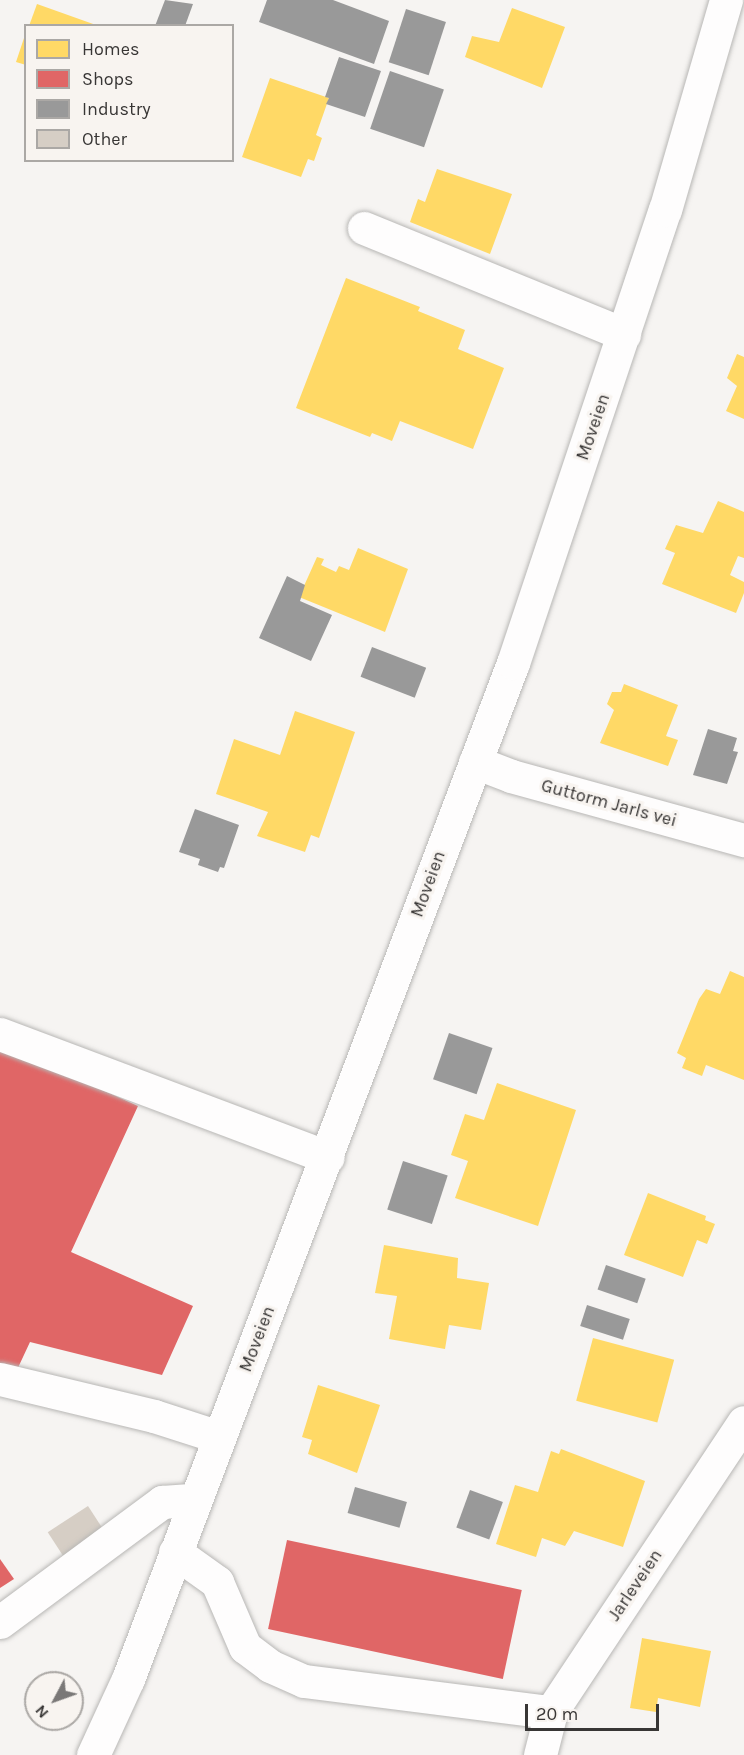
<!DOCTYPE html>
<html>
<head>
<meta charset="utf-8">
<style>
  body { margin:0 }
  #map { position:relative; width:744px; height:1755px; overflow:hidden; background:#f6f4f2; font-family:Karla,sans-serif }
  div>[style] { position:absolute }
  .homes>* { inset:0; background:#ffd966; transform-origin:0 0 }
  .shops>* { inset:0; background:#e06666; transform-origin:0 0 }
  .industry>* { inset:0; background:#999; transform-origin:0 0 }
  .building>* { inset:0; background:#d6cec5; transform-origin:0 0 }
  .roads { filter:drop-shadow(0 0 2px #b8b7b5) drop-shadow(0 0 2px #b8b7b5) }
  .minor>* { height:33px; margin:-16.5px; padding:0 16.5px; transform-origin:16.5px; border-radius:16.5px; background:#fefdfd }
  span { translate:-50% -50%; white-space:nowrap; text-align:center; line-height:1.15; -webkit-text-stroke:6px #f8f4f0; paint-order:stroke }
  .street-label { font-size:18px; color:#383635 }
  .legend { position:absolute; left:24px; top:24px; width:210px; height:138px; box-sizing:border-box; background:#f8f4f0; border:2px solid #aba8a5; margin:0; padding:8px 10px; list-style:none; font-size:18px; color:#383635 }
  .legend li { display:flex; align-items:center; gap:12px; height:30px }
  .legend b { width:30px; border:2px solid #aba8a5 }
  .north { position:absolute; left:24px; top:1671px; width:60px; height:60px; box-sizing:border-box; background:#f8f4f0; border:2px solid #aba8a5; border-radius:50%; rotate:229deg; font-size:16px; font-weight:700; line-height:24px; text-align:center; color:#383635 }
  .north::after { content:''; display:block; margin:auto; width:21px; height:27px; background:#7a7877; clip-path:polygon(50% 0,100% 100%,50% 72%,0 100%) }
  .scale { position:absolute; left:525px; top:1704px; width:134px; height:27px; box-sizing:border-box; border:3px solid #383635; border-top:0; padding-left:8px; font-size:18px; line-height:21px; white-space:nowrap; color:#383635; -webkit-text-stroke:4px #f8f4f0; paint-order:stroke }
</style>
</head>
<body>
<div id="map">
  <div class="homes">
    <div style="clip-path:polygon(37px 4px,96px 25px,96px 26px,29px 26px)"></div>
    <div style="clip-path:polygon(512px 8px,565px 27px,542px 88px,465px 57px,472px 36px,499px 42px)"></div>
    <div style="clip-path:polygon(25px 35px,26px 35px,26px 65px,16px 62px)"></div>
    <div style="clip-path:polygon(270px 78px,329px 98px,316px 135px,322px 138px,314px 161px,308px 159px,301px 177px,242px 157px)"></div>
    <div style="clip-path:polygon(437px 169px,512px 194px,490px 254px,410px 222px,418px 199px,425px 202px)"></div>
    <div style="clip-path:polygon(346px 278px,420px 307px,418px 311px,465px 330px,458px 349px,504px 368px,473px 449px,400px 421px,392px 441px,372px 433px,370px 437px,296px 408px)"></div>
    <div style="clip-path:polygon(737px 354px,744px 357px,744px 419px,726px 411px,737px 386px,727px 378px)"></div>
    <div style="clip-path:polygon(718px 501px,744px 512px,744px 558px,738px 556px,730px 575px,744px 582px,744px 593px,736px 613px,662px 584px,675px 553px,665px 549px,676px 525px,703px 533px)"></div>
    <div style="clip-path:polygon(358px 548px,408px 569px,385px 632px,299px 597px,317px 557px,324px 559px,321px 565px,336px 572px,339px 566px,349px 570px)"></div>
    <div style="clip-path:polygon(624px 684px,678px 705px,666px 736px,678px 740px,668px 766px,600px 743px,614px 710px,607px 704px,612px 692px,621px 692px)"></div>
    <div style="clip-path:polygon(295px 711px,355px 732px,319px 838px,311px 835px,305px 852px,257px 836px,268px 812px,216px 794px,234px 739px,280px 755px)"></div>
    <div style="clip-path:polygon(730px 971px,744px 977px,744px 1080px,706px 1065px,702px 1076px,682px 1068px,686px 1058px,677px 1053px,699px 999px,706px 989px,720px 994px)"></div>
    <div style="clip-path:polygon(497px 1083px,576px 1110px,538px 1226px,455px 1198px,468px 1161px,451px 1155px,465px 1114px,484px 1120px)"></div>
    <div style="clip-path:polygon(648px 1193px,706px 1216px,705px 1220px,715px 1224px,707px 1244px,697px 1240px,683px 1277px,624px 1255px)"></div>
    <div style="clip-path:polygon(384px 1245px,458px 1258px,457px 1278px,489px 1283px,481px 1330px,449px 1325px,445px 1349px,389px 1339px,397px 1296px,375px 1293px)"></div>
    <div style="left:593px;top:1338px;width:84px;height:65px;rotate:15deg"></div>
    <div style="clip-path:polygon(318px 1385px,380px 1405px,357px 1473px,308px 1454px,312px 1440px,302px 1437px)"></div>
    <div style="clip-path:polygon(561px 1449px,645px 1481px,623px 1547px,574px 1531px,565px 1546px,542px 1538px,536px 1557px,496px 1544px,515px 1485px,538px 1492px,551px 1451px,559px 1454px)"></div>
    <div style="clip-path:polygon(642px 1638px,711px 1651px,700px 1707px,658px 1698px,656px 1712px,630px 1708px)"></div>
  </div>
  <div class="shops">
    <div style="clip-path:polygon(0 1044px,138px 1106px,71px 1252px,193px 1306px,162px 1375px,30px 1342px,16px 1372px,0 1365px)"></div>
    <div style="left:287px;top:1540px;width:240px;height:91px;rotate:12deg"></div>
    <div style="clip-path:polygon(0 1559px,14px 1579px,0 1588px)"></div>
  </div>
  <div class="industry">
    <div style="clip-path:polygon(165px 0,193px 4px,185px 26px,155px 26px)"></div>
    <div style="clip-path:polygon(267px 0,333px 0,389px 21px,374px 64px,259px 22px)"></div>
    <div style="left:406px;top:9px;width:42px;height:56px;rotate:18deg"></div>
    <div style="clip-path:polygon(339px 57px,381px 71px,365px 117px,326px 104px,329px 98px,325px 97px)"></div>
    <div style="left:390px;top:71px;width:57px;height:61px;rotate:19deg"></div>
    <div style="clip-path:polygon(287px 576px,305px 585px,300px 601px,332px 615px,311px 661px,259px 638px)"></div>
    <div style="left:372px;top:647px;width:58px;height:32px;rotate:21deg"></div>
    <div style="clip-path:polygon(708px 729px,737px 738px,733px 751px,738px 752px,727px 784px,693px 775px)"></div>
    <div style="clip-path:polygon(195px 809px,239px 825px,224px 868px,220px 867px,218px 872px,198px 865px,200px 859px,179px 852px)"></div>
    <div style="left:449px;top:1033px;width:46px;height:49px;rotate:19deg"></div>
    <div style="left:403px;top:1161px;width:47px;height:51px;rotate:18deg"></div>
    <div style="left:606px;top:1265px;width:42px;height:26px;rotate:19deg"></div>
    <div style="left:587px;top:1305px;width:45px;height:22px;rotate:18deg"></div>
    <div style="left:355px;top:1487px;width:54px;height:27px;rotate:16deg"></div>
    <div style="left:470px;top:1490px;width:35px;height:40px;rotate:20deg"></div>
  </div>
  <div class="building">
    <div style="left:88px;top:1506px;width:40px;height:48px;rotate:57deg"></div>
  </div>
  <div class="roads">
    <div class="minor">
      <div style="left:364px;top:228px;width:281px;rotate:22.2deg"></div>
      <div style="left:475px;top:762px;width:39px;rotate:21deg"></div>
      <div style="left:511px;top:776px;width:242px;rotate:15.4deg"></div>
      <div style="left:0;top:1034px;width:350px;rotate:20.6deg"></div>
      <div style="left:0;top:1379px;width:158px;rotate:13.5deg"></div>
      <div style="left:154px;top:1416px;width:68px;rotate:17.9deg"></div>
      <div style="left:175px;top:1552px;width:52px;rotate:35.5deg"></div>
      <div style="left:217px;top:1582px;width:71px;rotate:66.7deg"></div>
      <div style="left:245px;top:1647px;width:31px;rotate:37deg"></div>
      <div style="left:270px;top:1666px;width:37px;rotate:24deg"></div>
      <div style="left:304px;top:1681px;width:249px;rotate:7.2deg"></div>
      <div style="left:0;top:1622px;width:202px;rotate:-36.5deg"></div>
      <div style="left:162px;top:1502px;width:32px;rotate:-4deg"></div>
      <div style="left:93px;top:1755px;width:84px;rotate:-65.3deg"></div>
      <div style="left:128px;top:1679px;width:1086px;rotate:-69.25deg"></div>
      <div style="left:513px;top:663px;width:478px;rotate:-71.5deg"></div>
      <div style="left:665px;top:210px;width:219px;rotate:-73.8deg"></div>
      <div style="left:540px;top:1755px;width:44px;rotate:-75.7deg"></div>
      <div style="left:551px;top:1712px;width:348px;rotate:-56.4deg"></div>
    </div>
  </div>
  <div class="street-label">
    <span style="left:593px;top:427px;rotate:-71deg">Moveien</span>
    <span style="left:609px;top:803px;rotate:15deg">Guttorm Jarls vei</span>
    <span style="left:428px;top:884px;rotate:-70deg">Moveien</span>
    <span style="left:257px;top:1339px;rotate:-69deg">Moveien</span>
    <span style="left:635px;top:1585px;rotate:-56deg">Jarleveien</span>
  </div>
  <ul class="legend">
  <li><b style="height:16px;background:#ffd966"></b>Homes</li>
  <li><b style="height:16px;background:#e06666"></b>Shops</li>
  <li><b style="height:16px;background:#999"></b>Industry</li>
  <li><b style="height:16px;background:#d6cec5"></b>Other</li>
  </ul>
  <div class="north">N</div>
  <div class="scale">20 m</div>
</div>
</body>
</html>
